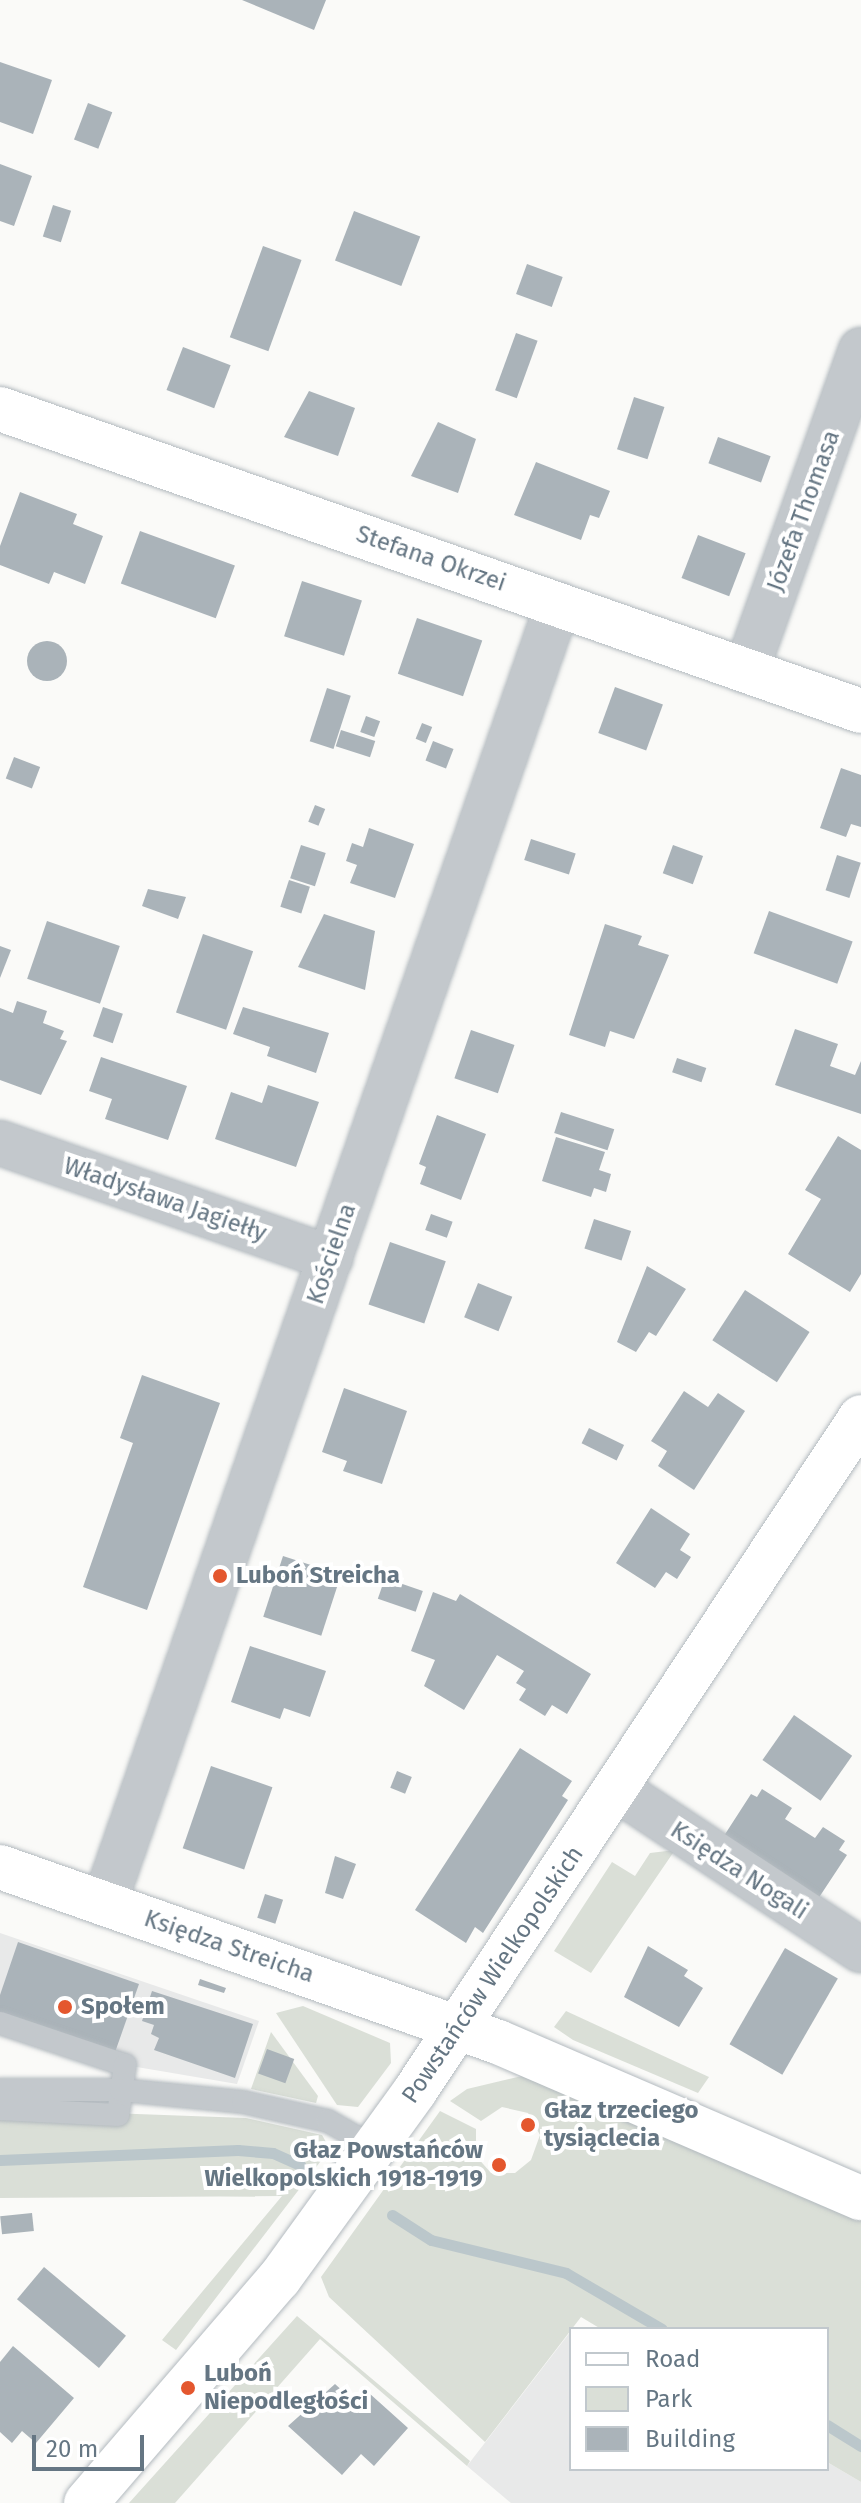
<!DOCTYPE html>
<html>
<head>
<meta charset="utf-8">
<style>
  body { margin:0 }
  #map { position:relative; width:861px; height:2503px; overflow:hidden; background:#fafaf8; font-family:"Fira Sans",sans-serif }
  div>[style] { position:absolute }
  .built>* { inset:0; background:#e8e9e9 }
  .green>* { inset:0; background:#dadfd7 }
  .stream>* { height:11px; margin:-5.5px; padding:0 5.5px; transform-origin:5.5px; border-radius:5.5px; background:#bbc7cb }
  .building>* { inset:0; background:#aab3b9; transform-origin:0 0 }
  .round { border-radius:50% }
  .roads { filter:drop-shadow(0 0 2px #b3babf) drop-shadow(0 0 2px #b3babf) }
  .lane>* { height:22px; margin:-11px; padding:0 11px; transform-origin:11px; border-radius:11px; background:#c3c8cc }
  .street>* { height:44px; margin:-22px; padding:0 22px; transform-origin:22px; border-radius:22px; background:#c3c8cc }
  .secondary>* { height:44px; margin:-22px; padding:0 22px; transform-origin:22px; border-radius:22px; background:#fff }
  .dots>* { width:22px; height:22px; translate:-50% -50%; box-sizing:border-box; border:4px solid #fff; border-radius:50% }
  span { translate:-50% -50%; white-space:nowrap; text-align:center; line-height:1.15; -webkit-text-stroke:8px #fff; paint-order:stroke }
  .street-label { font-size:24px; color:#657683 }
  .poi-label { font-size:24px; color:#657683; font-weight:700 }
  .left { translate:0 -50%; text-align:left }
  .right { translate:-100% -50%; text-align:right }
  .legend { position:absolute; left:569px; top:2327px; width:260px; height:144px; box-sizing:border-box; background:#fff; border:2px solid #c1c8cd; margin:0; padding:10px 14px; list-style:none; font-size:24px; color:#657683 }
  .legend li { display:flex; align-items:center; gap:16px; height:40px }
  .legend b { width:40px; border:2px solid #c1c8cd }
  .scale { position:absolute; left:32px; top:2435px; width:112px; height:36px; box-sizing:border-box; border:4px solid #657683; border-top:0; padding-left:10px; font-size:24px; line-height:28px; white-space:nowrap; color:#657683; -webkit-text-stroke:6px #fff; paint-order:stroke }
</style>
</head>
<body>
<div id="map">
  <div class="built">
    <div style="clip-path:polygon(0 1933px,259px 2021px,237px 2084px,125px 2065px,0 2023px)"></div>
    <div style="clip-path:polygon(571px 2331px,571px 2469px,827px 2469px,827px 2462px,861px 2482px,861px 2503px,511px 2503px,467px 2466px)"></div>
  </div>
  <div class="green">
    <div style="clip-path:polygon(675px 1850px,591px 1973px,554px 1951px,612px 1862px,635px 1876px,650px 1853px)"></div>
    <div style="clip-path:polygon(303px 2006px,390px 2043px,391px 2063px,358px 2107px,337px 2105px,276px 2013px)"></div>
    <div style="clip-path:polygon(566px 2011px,709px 2077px,698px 2093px,573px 2040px,554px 2027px)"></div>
    <div style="clip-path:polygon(271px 2032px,318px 2096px,316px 2103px,251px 2089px)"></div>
    <div style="clip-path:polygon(522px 2076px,861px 2220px,861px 2482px,827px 2462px,827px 2329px,601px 2329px,581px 2317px,485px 2442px,329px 2297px,321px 2277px,440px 2111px,476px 2129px,476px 2156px,491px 2173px,515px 2173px,531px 2160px,540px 2135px,528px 2113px,502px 2107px,481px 2121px,450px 2101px,467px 2089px)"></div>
    <div style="clip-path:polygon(0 2109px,246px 2118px,322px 2135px,330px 2149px,176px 2350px,162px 2340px,282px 2196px,0 2198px)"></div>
    <div style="clip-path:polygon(297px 2316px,470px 2461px,467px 2466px,320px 2339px,175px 2503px,129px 2503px)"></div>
  </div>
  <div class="stream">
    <div style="left:0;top:2160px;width:238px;rotate:-2.4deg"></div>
    <div style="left:238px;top:2150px;width:35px;rotate:5deg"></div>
    <div style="left:273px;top:2153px;width:30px;rotate:24deg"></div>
    <div style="left:392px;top:2215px;width:46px;rotate:32.7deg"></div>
    <div style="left:431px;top:2240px;width:139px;rotate:13.7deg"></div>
    <div style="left:566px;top:2273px;width:111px;rotate:30.3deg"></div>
    <div style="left:827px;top:2425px;width:40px;rotate:32deg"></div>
  </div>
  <div class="building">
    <div style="clip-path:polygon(242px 0,326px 0,314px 30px)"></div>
    <div style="clip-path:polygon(0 62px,52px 80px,33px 134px,0 122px)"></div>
    <div style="left:88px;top:103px;width:26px;height:39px;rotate:21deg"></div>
    <div style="clip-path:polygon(0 164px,32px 176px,14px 226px,0 221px)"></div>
    <div style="left:53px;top:205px;width:19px;height:33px;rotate:18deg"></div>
    <div style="left:354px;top:211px;width:71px;height:53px;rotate:21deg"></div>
    <div style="left:263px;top:246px;width:41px;height:97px;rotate:20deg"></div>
    <div style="left:527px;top:264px;width:38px;height:32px;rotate:20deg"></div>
    <div style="left:516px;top:333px;width:23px;height:61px;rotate:20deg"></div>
    <div style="left:183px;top:347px;width:51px;height:46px;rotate:21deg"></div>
    <div style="clip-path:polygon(309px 391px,355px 408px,338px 456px,284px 437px)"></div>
    <div style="left:634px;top:397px;width:32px;height:55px;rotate:18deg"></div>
    <div style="clip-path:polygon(438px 422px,476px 439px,458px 493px,411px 476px)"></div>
    <div style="left:718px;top:437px;width:56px;height:28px;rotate:20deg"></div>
    <div style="clip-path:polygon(536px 462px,610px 491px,599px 518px,590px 515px,581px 540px,514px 515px)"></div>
    <div style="clip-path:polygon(20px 492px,77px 514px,73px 524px,103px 536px,85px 584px,54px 572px,49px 584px,0 565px,0 546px)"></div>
    <div style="left:140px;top:531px;width:101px;height:56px;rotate:20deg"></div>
    <div style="left:698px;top:535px;width:51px;height:46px;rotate:21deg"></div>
    <div style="left:302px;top:581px;width:63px;height:58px;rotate:18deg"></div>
    <div style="left:417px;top:618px;width:69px;height:59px;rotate:19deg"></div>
    <div class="round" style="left:27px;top:641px;width:40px;height:40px"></div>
    <div style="left:615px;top:687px;width:51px;height:49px;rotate:20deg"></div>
    <div style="left:327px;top:688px;width:25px;height:56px;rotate:18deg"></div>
    <div style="left:366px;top:716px;width:15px;height:17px;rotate:20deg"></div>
    <div style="left:422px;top:723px;width:11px;height:17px;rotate:22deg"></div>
    <div style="left:341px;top:730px;width:36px;height:17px;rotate:18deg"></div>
    <div style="left:433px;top:741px;width:22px;height:21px;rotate:21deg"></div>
    <div style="left:14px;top:757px;width:28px;height:23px;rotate:21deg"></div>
    <div style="clip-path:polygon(841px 768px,861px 775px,861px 827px,851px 824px,846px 837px,820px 828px)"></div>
    <div style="left:315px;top:805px;width:11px;height:18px;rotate:22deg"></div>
    <div style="clip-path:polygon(369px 828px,414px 844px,395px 898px,350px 883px,357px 865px,346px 861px,352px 843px,363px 847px)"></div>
    <div style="left:531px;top:839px;width:47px;height:22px;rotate:18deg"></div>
    <div style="left:301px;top:845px;width:26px;height:35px;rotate:18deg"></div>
    <div style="left:673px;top:845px;width:32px;height:30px;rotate:20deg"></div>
    <div style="left:837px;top:855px;width:25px;height:37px;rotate:18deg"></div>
    <div style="left:289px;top:880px;width:22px;height:28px;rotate:18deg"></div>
    <div style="clip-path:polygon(148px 889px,186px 897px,178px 919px,142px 906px)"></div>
    <div style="left:769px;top:911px;width:89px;height:45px;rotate:20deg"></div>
    <div style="clip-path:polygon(324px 914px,375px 931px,365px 990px,298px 967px)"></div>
    <div style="left:47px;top:921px;width:77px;height:61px;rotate:19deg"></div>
    <div style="clip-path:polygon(605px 924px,642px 936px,638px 945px,669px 955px,634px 1039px,610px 1031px,605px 1047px,569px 1035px)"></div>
    <div style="left:203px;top:934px;width:53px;height:83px;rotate:19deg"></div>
    <div style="clip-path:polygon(0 946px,11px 950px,0 978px)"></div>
    <div style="clip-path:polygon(17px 1001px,47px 1011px,43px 1023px,64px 1031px,60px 1039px,67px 1041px,41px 1095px,0 1080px,0 1008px,13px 1013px)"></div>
    <div style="left:103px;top:1007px;width:21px;height:31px;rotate:19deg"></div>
    <div style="clip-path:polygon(243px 1007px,329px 1033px,316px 1073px,267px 1056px,270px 1047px,233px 1034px)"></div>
    <div style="clip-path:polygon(795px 1029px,838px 1044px,830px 1066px,855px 1075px,861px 1061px,861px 1114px,775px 1085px)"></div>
    <div style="left:471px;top:1030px;width:46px;height:51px;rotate:19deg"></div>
    <div style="clip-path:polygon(101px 1057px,187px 1086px,168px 1140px,105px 1119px,112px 1099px,89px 1091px)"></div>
    <div style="left:677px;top:1058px;width:31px;height:15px;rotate:19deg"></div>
    <div style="clip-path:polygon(268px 1085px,319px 1102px,296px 1167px,215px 1139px,231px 1092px,262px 1103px)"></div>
    <div style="left:561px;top:1112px;width:56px;height:22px;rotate:18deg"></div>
    <div style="clip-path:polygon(437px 1115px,486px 1134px,461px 1200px,420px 1184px,426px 1167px,419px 1164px)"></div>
    <div style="clip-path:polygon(838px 1136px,861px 1150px,861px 1274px,850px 1292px,788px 1254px,821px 1199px,805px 1190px)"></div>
    <div style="clip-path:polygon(556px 1137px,605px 1152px,599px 1170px,611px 1174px,606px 1192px,594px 1188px,591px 1197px,542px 1181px)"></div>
    <div style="left:431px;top:1214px;width:23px;height:17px;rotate:20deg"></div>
    <div style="left:594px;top:1219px;width:39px;height:31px;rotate:18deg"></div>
    <div style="left:390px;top:1242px;width:59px;height:66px;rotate:19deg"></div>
    <div style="clip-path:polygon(647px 1266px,686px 1289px,656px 1336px,649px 1332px,636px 1352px,617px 1342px)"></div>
    <div style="left:478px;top:1283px;width:37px;height:37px;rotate:22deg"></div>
    <div style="left:745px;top:1290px;width:77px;height:60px;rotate:33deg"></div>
    <div style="clip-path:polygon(142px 1375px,220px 1403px,147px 1610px,83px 1587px,133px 1443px,120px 1438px)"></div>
    <div style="clip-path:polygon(344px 1388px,407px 1411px,382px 1484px,343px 1471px,347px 1461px,322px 1452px)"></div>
    <div style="clip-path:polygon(684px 1391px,708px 1407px,718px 1393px,745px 1411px,694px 1490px,658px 1466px,667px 1451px,651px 1441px)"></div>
    <div style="left:589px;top:1428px;width:39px;height:17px;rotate:26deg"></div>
    <div style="clip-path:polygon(651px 1508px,690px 1534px,680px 1550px,691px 1557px,677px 1579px,666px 1572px,655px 1588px,616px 1563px)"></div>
    <div style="left:283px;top:1556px;width:61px;height:64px;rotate:18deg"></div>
    <div style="left:385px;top:1578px;width:40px;height:22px;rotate:19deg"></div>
    <div style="clip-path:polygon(433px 1592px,456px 1601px,460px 1594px,591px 1674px,567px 1714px,552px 1705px,545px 1716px,519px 1700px,526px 1689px,516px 1683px,524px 1671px,497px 1655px,464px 1710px,424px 1686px,435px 1660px,411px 1651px)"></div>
    <div style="clip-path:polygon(250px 1646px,326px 1671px,310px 1717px,284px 1708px,280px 1719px,231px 1702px)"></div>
    <div style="left:794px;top:1715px;width:71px;height:55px;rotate:35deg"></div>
    <div style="clip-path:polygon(520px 1748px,572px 1781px,562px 1796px,568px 1800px,483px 1933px,475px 1927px,466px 1943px,415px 1910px)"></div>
    <div style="left:211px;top:1766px;width:65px;height:87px;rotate:19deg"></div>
    <div style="left:397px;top:1771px;width:16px;height:18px;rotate:22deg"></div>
    <div style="clip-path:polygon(762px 1789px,792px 1808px,785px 1819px,815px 1838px,823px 1827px,845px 1841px,839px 1850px,847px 1855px,816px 1902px,720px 1842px,751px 1794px,757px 1797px)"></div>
    <div style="clip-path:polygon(335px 1856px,356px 1864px,343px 1899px,325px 1893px)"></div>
    <div style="left:265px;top:1894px;width:19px;height:25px;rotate:18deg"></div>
    <div style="clip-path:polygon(18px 1942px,139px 1984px,113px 2058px,0 2020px,0 1995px)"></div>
    <div style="clip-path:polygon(648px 1946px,688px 1970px,684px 1976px,703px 1988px,679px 2027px,624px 1997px)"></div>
    <div style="left:785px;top:1948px;width:61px;height:111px;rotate:30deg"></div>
    <div style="clip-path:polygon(200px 1979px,226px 1988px,224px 1993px,198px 1985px)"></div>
    <div style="clip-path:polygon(152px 1991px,253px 2024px,235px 2078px,154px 2050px,159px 2038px,151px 2034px,154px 2025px,142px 2021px)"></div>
    <div style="left:267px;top:2049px;width:29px;height:26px;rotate:20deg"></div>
    <div style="left:32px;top:2213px;width:18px;height:32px;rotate:84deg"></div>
    <div style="left:44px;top:2267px;width:107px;height:42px;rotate:40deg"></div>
    <div style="clip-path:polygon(13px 2346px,74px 2398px,36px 2443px,22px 2431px,12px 2443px,0 2432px,0 2362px)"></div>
    <div style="clip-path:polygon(335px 2384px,358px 2405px,369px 2393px,408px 2428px,374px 2466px,361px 2454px,342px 2475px,288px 2426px)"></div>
  </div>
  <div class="roads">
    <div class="lane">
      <div style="left:0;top:2023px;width:132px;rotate:18.6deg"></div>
      <div style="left:125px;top:2065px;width:50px;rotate:98deg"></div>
      <div style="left:118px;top:2115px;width:118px;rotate:-177.1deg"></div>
      <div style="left:0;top:2090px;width:121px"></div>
      <div style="left:121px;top:2090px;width:123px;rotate:5.6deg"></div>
      <div style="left:243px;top:2102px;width:87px;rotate:12.6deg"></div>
      <div style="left:328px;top:2121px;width:53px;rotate:29.5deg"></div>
    </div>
    <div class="street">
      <div style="left:746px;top:671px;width:341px;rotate:-70.3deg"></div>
      <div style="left:0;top:1143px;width:350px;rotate:19.2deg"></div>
      <div style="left:618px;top:1790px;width:291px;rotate:33.4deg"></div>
      <div style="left:104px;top:1904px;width:1377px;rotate:-70.75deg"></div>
    </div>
    <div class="secondary">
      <div style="left:0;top:409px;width:912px;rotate:19.33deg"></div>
      <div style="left:0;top:1867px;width:528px;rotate:19.36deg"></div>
      <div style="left:498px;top:2042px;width:395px;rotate:23.3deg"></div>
      <div style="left:86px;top:2503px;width:296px;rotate:-49.3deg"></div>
      <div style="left:279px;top:2279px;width:232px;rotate:-54.1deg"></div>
      <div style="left:415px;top:2091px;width:808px;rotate:-56.51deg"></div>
    </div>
  </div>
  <div class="dots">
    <div style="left:220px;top:1576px;background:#e4572e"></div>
    <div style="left:65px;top:2007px;background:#e4572e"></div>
    <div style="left:528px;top:2125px;background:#e4572e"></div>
    <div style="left:499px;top:2165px;background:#e4572e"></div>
    <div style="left:188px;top:2388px;background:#e4572e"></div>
  </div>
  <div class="street-label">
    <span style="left:804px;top:511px;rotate:-70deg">Józefa Thomasa</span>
    <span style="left:431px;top:559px;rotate:19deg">Stefana Okrzei</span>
    <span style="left:165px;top:1200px;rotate:19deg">Władysława Jagiełły</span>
    <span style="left:332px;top:1254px;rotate:-71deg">Kościelna</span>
    <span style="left:739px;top:1871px;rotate:33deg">Księdza Nogali</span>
    <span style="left:229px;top:1947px;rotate:19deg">Księdza Streicha</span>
    <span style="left:493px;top:1975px;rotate:-56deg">Powstańców Wielkopolskich</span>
  </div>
  <div class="poi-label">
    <span class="left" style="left:236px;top:1576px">Luboń Streicha</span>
    <span class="left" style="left:81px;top:2007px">Społem</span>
    <span class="left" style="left:544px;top:2125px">Głaz trzeciego<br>tysiąclecia</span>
    <span class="right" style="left:483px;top:2165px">Głaz Powstańców<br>Wielkopolskich 1918-1919</span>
    <span class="left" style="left:204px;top:2388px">Luboń<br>Niepodległości</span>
  </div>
  <ul class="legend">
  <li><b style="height:10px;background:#fff"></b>Road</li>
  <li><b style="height:22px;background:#dadfd7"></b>Park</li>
  <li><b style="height:22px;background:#aab3b9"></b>Building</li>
  </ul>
  <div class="scale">20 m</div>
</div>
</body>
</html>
